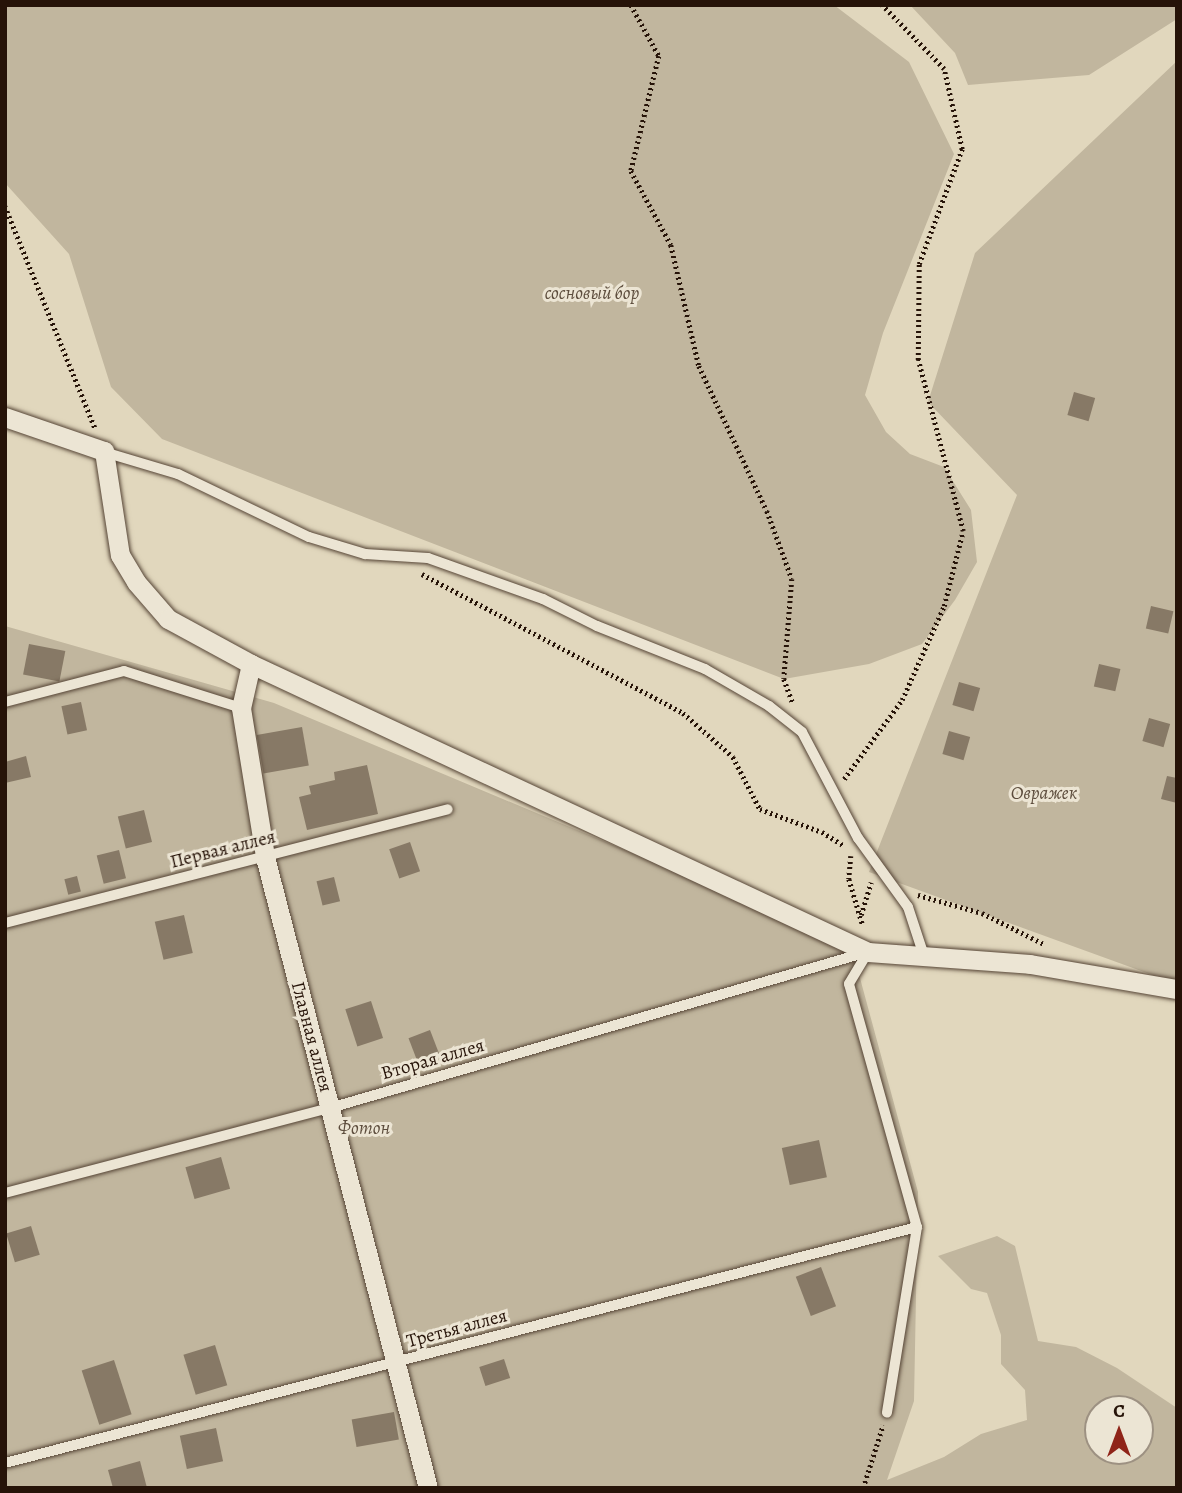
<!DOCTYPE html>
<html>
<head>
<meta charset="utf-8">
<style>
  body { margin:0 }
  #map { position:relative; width:1182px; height:1493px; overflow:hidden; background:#e1d7bd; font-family:Alegreya,serif }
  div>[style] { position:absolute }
  .green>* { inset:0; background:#c1b69e }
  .building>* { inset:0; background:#877966; transform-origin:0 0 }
  .path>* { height:4.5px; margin-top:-2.25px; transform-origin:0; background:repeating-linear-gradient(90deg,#261308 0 2px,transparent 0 5.5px) }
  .roads { filter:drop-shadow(0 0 2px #554435) drop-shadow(0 0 2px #554435) }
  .service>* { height:10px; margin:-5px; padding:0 5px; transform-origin:5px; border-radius:5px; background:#ece5d4 }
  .minor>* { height:19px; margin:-9.5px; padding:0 9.5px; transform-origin:9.5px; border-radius:9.5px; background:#ece5d4 }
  span { translate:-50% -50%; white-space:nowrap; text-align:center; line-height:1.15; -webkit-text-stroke:6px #ece5d4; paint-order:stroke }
  .park-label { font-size:19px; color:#5c4c3c; font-style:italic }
  .street-label { font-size:19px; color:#261308 }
  .frame { position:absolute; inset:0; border:7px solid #261308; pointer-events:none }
  .north { position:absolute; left:1084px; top:1395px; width:70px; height:70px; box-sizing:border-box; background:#ece5d4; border:2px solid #9d9182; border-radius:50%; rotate:0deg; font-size:19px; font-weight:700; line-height:28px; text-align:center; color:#261308 }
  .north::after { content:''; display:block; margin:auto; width:24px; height:32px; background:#8f2418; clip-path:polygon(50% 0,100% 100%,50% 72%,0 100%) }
</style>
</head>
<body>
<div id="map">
  <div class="green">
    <div style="clip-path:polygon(5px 5px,834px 5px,909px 62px,954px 154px,883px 333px,865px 395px,886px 432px,910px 454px,944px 467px,971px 510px,977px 562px,955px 600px,922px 644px,869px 664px,784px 679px,162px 439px,111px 387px,69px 254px,5px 183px)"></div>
    <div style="clip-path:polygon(910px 5px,1176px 5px,1177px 19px,1089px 75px,968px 85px,955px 53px)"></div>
    <div style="clip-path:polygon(1177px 61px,1177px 984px,869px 872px,1017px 495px,928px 402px,975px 253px)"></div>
    <div style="clip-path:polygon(evenodd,5px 626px,274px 703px,868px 952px,857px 967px,918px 1192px,914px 1401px,887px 1480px,944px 1457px,981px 1434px,1027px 1420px,1025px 1390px,1001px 1364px,1001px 1335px,987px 1293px,971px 1289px,938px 1256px,997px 1236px,1015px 1246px,1038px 1341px,1076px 1347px,1117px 1368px,1177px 1408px,1177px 1488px,5px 1488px,5px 626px,1098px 1409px,1140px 1409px,1140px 1451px,1098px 1451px,1098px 1409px)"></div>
  </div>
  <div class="building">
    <div style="left:1074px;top:392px;width:22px;height:24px;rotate:16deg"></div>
    <div style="left:1151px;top:606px;width:23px;height:23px;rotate:13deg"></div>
    <div style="left:29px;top:644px;width:37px;height:31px;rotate:11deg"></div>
    <div style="left:1099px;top:664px;width:22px;height:23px;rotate:13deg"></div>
    <div style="left:959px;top:682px;width:22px;height:24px;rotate:16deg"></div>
    <div style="left:81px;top:702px;width:29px;height:20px;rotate:78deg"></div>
    <div style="left:1149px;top:718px;width:22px;height:24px;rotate:16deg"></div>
    <div style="left:302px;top:727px;width:39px;height:46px;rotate:80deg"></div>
    <div style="left:949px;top:731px;width:22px;height:24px;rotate:16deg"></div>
    <div style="clip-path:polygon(26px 756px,31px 777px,5px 783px,5px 762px)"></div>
    <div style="clip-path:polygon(367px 765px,378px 814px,307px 830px,299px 797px,311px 794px,309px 786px,335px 780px,334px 772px)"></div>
    <div style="clip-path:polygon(1167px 776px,1177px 778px,1177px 803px,1161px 799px)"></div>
    <div style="left:144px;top:810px;width:33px;height:27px;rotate:76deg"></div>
    <div style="left:410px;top:842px;width:31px;height:22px;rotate:71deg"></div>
    <div style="left:119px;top:850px;width:29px;height:23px;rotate:76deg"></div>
    <div style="left:77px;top:876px;width:16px;height:13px;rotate:76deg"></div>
    <div style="left:334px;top:877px;width:25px;height:18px;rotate:76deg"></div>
    <div style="left:184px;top:915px;width:39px;height:30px;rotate:77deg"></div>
    <div style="left:371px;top:1001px;width:39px;height:27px;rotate:72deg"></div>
    <div style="left:430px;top:1030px;width:26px;height:23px;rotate:69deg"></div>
    <div style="left:819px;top:1140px;width:38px;height:38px;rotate:78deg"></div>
    <div style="left:221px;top:1157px;width:33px;height:37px;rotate:74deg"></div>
    <div style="left:31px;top:1226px;width:30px;height:26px;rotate:73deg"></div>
    <div style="left:821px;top:1267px;width:42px;height:27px;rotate:69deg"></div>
    <div style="left:215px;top:1345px;width:42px;height:33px;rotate:73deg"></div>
    <div style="left:504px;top:1359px;width:20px;height:26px;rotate:72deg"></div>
    <div style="left:114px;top:1360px;width:57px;height:34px;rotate:72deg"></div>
    <div style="left:394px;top:1412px;width:28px;height:43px;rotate:80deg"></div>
    <div style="left:216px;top:1428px;width:34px;height:37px;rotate:78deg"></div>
    <div style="clip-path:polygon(140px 1461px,147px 1488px,113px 1488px,108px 1470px)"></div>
  </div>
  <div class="path">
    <div style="left:631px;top:5px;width:58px;rotate:61.2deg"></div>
    <div style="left:659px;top:56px;width:118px;rotate:103.7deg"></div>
    <div style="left:631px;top:171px;width:84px;rotate:61.6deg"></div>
    <div style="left:671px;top:245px;width:124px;rotate:77deg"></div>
    <div style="left:699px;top:366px;width:160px;rotate:64.9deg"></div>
    <div style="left:767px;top:511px;width:72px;rotate:69.8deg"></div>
    <div style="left:792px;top:579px;width:100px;rotate:94.6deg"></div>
    <div style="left:784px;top:679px;width:27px;rotate:70deg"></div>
    <div style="left:5px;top:206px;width:240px;rotate:67.9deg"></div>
    <div style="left:422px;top:574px;width:296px;rotate:28deg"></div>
    <div style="left:683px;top:713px;width:67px;rotate:41.3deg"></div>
    <div style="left:733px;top:757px;width:59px;rotate:62.6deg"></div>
    <div style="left:760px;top:809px;width:66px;rotate:20.4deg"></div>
    <div style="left:822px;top:832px;width:25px;rotate:32deg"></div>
    <div style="left:844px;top:779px;width:98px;rotate:-53.7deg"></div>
    <div style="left:902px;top:700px;width:103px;rotate:-65.9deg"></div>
    <div style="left:944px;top:606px;width:77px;rotate:-75.8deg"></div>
    <div style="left:963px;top:531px;width:177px;rotate:-104.7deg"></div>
    <div style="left:918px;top:360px;width:96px;rotate:-89.4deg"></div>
    <div style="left:919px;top:264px;width:123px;rotate:-69.5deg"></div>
    <div style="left:962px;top:149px;width:82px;rotate:-102.7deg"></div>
    <div style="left:944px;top:69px;width:89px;rotate:-134.1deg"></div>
    <div style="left:851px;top:856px;width:23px;rotate:95deg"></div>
    <div style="left:849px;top:879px;width:49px;rotate:73.4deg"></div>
    <div style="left:918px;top:895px;width:66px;rotate:15.7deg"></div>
    <div style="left:982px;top:913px;width:69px;rotate:26.6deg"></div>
    <div style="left:861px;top:915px;width:34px;rotate:-73deg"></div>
    <div style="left:863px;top:1488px;width:66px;rotate:-72.4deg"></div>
  </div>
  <div class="roads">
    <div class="service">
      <div style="left:104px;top:452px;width:77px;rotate:16.6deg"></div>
      <div style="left:178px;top:474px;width:145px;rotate:25.7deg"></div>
      <div style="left:309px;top:537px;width:59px;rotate:16.9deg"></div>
      <div style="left:365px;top:554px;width:63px;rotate:3.6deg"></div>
      <div style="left:428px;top:558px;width:122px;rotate:19.6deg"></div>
      <div style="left:543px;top:599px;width:60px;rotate:26.6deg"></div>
      <div style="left:597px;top:626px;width:116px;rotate:21.7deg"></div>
      <div style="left:705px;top:669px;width:74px;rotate:30deg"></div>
      <div style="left:769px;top:706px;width:42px;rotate:38.2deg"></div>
      <div style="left:802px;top:732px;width:120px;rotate:62.2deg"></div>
      <div style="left:858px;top:838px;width:85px;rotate:54.1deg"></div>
      <div style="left:908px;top:907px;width:52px;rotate:71.9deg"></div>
      <div style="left:5px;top:702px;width:123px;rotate:-14.6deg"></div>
      <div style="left:124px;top:671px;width:123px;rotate:17.5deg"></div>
      <div style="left:5px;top:923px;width:457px;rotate:-14.4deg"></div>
      <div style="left:868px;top:952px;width:37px;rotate:121deg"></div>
      <div style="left:849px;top:984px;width:252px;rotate:74.4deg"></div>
      <div style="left:917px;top:1227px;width:188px;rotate:99.2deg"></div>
      <div style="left:5px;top:1193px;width:336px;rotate:-14.7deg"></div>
      <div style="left:330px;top:1108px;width:556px;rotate:-16.19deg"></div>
      <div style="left:5px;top:1463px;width:942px;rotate:-14.51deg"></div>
    </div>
    <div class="minor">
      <div style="left:5px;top:417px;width:105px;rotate:19deg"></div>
      <div style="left:104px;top:451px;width:105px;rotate:81.3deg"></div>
      <div style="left:120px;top:555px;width:31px;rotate:59deg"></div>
      <div style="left:136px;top:582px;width:49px;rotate:49.1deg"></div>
      <div style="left:168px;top:619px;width:94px;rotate:28.5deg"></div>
      <div style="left:251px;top:664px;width:681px;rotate:25.02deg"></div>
      <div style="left:868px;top:952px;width:162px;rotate:4.2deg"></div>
      <div style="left:1030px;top:964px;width:149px;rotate:9.7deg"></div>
      <div style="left:251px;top:664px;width:45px;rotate:102.8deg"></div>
      <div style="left:241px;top:708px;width:151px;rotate:80.8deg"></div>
      <div style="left:265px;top:857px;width:652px;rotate:75.52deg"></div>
    </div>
  </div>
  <div class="park-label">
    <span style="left:592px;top:294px">сосновый бор</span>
    <span style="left:1044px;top:794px">Овражек</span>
    <span style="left:364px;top:1129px">Фотон</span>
  </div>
  <div class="street-label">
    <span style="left:223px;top:850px;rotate:-14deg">Первая аллея</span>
    <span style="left:311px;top:1037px;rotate:75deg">Главная аллея</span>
    <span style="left:433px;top:1060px;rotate:-16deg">Вторая аллея</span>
    <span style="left:457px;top:1329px;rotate:-15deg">Третья аллея</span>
  </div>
  <div class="frame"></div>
  <div class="north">С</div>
</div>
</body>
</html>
